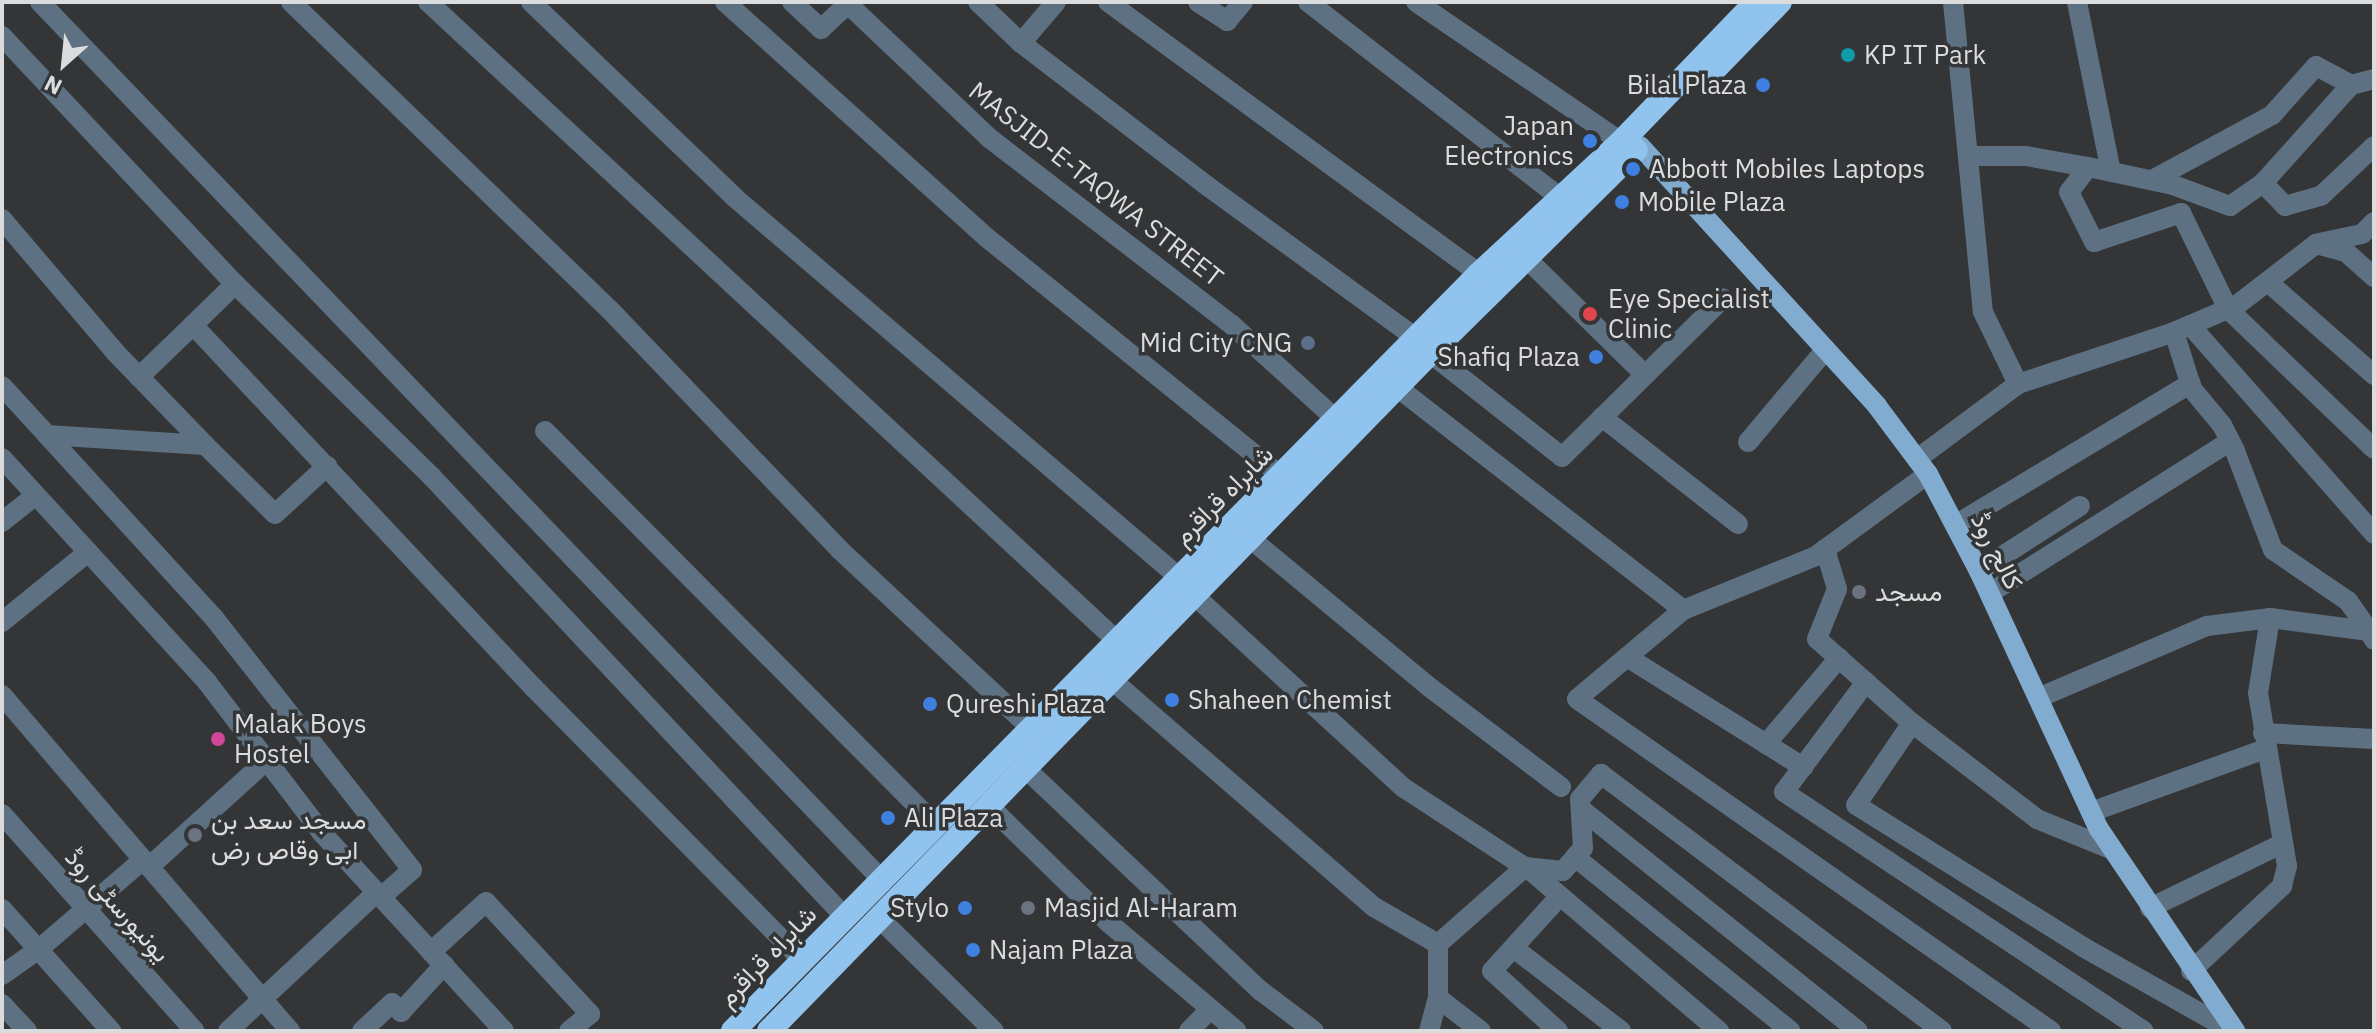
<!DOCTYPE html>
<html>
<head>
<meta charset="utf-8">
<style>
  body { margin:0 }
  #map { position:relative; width:2376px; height:1033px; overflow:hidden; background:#333537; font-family:"IBM Plex Sans",Vazirmatn,sans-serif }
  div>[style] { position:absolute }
  .minor>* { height:20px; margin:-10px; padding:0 10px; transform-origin:10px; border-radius:10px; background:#5d7182 }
  .major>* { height:20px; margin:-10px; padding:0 10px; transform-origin:10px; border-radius:10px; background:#82accf }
  .highway>* { height:24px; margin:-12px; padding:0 12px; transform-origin:12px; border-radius:12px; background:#90c3ed }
  .dots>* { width:22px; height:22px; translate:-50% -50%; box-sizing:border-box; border:4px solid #333537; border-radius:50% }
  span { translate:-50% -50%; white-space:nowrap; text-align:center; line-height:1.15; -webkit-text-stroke:7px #333537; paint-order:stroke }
  .poi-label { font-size:26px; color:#dbdcdd }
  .left { translate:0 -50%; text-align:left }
  .right { translate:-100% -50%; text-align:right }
  .street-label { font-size:26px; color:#dbdcdd }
  .frame { position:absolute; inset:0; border:4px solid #dbdcdd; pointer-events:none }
  .north { position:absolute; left:24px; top:24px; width:80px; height:80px; -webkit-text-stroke:6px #333537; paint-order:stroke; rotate:207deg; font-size:22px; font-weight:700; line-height:32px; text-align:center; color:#dbdcdd }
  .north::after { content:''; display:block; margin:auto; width:28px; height:36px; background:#dbdcdd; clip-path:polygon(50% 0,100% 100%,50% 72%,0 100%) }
</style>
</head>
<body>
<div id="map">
  <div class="minor">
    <div style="left:40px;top:2px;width:1215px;rotate:46.2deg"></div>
    <div style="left:291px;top:2px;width:443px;rotate:44deg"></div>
    <div style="left:610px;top:310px;width:332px;rotate:46.2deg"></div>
    <div style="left:840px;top:550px;width:261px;rotate:43deg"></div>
    <div style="left:428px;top:2px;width:940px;rotate:42.84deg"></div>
    <div style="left:531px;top:2px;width:281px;rotate:43.8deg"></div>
    <div style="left:734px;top:197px;width:587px;rotate:40.51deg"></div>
    <div style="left:725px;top:2px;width:351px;rotate:42deg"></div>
    <div style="left:986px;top:237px;width:380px;rotate:39deg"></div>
    <div style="left:792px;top:2px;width:40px;rotate:43deg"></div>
    <div style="left:821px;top:29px;width:37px;rotate:-43deg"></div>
    <div style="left:848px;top:4px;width:193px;rotate:43.5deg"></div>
    <div style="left:988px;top:137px;width:307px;rotate:37.6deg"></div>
    <div style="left:1231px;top:324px;width:143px;rotate:42.2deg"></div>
    <div style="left:978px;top:2px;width:59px;rotate:43.6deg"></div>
    <div style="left:1021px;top:43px;width:233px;rotate:37.5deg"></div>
    <div style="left:1206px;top:185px;width:260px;rotate:36.1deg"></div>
    <div style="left:1108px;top:2px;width:460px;rotate:36.2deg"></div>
    <div style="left:1198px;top:2px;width:35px;rotate:33deg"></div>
    <div style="left:1227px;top:21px;width:25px;rotate:-50deg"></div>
    <div style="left:1308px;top:2px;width:321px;rotate:37.8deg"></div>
    <div style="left:1416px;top:2px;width:248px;rotate:34.3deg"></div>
    <div style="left:1953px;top:2px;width:311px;rotate:84.5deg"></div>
    <div style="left:1983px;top:312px;width:80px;rotate:64.1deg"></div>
    <div style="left:2077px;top:2px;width:173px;rotate:78.7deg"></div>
    <div style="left:2px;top:36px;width:340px;rotate:46.8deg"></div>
    <div style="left:235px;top:284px;width:59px;rotate:135.7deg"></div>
    <div style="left:193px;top:325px;width:497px;rotate:46.8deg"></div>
    <div style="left:533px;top:687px;width:383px;rotate:45.4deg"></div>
    <div style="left:1021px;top:43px;width:54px;rotate:-49.5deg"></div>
    <div style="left:1969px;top:156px;width:57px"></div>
    <div style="left:2026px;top:156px;width:63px;rotate:10.1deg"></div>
    <div style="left:2088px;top:167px;width:87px;rotate:12deg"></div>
    <div style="left:2173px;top:185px;width:61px;rotate:20.2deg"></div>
    <div style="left:2230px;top:206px;width:40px;rotate:-34.9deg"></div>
    <div style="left:2263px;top:183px;width:32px;rotate:46deg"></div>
    <div style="left:2285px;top:206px;width:37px;rotate:-16deg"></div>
    <div style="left:2321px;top:196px;width:73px;rotate:-43.3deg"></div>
    <div style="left:2088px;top:167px;width:31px;rotate:127deg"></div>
    <div style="left:2069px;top:192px;width:56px;rotate:63.4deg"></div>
    <div style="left:2094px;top:242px;width:92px;rotate:-18.4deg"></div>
    <div style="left:2181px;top:213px;width:107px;rotate:63.9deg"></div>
    <div style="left:2228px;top:309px;width:202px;rotate:43.8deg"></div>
    <div style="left:2152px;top:180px;width:136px;rotate:-28.4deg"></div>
    <div style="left:2272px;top:115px;width:66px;rotate:-48.1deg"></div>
    <div style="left:2316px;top:66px;width:40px;rotate:28deg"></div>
    <div style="left:2263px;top:183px;width:132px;rotate:-48.1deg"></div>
    <div style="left:2351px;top:85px;width:24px;rotate:-15deg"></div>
    <div style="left:2px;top:219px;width:175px;rotate:49.6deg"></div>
    <div style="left:115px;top:352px;width:129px;rotate:45.9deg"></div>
    <div style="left:2319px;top:243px;width:44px;rotate:-11.8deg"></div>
    <div style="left:2362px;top:234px;width:17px;rotate:-45deg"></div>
    <div style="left:1528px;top:260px;width:164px;rotate:44.5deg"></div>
    <div style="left:2269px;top:283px;width:140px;rotate:41.2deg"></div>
    <div style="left:235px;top:284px;width:276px;rotate:44.4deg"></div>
    <div style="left:432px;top:477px;width:602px;rotate:46.82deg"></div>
    <div style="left:2190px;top:325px;width:278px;rotate:48.6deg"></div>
    <div style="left:2174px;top:332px;width:60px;rotate:72.5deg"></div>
    <div style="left:2192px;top:389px;width:47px;rotate:50.2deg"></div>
    <div style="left:2222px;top:425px;width:29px;rotate:63deg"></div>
    <div style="left:2235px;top:451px;width:106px;rotate:69deg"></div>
    <div style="left:2273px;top:550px;width:91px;rotate:34.2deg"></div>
    <div style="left:2348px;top:601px;width:37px;rotate:55deg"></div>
    <div style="left:1430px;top:353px;width:168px;rotate:38.2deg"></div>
    <div style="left:1562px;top:457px;width:226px;rotate:-44.6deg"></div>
    <div style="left:139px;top:377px;width:75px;rotate:-43.9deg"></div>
    <div style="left:2px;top:386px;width:67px;rotate:47.4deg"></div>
    <div style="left:47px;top:435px;width:158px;rotate:3.6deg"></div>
    <div style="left:205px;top:445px;width:98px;rotate:44.6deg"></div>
    <div style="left:275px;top:514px;width:71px;rotate:-42.7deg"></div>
    <div style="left:1397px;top:387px;width:363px;rotate:37.9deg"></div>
    <div style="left:1602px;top:417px;width:173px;rotate:38.2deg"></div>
    <div style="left:545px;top:431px;width:554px;rotate:45.22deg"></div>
    <div style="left:47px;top:435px;width:248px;rotate:47.6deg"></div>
    <div style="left:214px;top:618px;width:320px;rotate:51.8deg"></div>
    <div style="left:412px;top:870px;width:41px;rotate:138.9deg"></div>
    <div style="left:1748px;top:442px;width:121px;rotate:-50deg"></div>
    <div style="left:2px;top:458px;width:304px;rotate:47.5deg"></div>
    <div style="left:207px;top:682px;width:190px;rotate:52.7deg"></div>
    <div style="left:322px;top:833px;width:269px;rotate:47.4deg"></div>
    <div style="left:1917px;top:459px;width:126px;rotate:-36.6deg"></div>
    <div style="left:2018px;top:384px;width:164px;rotate:-18.4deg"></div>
    <div style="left:2174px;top:332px;width:69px;rotate:-23.2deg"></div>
    <div style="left:2237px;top:305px;width:100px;rotate:-37.7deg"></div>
    <div style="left:2316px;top:244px;width:31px;rotate:15deg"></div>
    <div style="left:2346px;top:252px;width:38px;rotate:42deg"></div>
    <div style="left:1928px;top:474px;width:139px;rotate:143.8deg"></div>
    <div style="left:1816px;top:556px;width:144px;rotate:157.9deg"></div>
    <div style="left:1683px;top:610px;width:138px;rotate:140deg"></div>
    <div style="left:1577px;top:699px;width:579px;rotate:35.01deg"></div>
    <div style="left:2px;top:522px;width:43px;rotate:-38.5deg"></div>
    <div style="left:1955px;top:525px;width:275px;rotate:-31deg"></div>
    <div style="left:1251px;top:539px;width:230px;rotate:39.7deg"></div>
    <div style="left:1428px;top:686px;width:167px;rotate:37.2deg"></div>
    <div style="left:1825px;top:549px;width:42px;rotate:73.3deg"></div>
    <div style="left:1837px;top:589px;width:54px;rotate:111.8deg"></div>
    <div style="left:1817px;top:639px;width:127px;rotate:41.5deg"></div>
    <div style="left:1912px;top:723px;width:158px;rotate:37.5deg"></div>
    <div style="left:2037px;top:819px;width:82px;rotate:22.2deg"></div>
    <div style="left:1979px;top:571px;width:120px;rotate:-32.8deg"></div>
    <div style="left:1990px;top:593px;width:284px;rotate:-32.3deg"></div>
    <div style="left:1196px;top:597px;width:282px;rotate:42.6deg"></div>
    <div style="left:1404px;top:788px;width:152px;rotate:33.2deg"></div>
    <div style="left:1531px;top:871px;width:247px;rotate:40.4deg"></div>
    <div style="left:2px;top:622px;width:111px;rotate:-39.1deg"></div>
    <div style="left:1627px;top:657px;width:208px;rotate:32deg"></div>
    <div style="left:1113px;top:681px;width:345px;rotate:40.9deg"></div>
    <div style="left:1374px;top:907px;width:74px;rotate:30deg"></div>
    <div style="left:1866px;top:682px;width:137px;rotate:126.7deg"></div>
    <div style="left:1784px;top:792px;width:432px;rotate:33.6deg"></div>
    <div style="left:2px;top:695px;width:443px;rotate:49.4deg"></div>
    <div style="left:2038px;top:698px;width:184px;rotate:-23.1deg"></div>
    <div style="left:2207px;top:626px;width:64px;rotate:-7.2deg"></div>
    <div style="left:1912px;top:723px;width:99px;rotate:124.3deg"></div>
    <div style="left:1856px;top:805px;width:268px;rotate:32deg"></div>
    <div style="left:2083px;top:947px;width:171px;rotate:29.4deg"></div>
    <div style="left:2263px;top:733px;width:111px;rotate:3.1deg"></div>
    <div style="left:1766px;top:744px;width:113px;rotate:-49.7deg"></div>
    <div style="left:1026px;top:769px;width:323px;rotate:43.4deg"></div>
    <div style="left:1261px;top:991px;width:66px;rotate:37deg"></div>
    <div style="left:989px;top:806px;width:168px;rotate:44.3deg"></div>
    <div style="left:1109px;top:923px;width:167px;rotate:40.2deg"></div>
    <div style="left:1581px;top:809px;width:355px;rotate:38.7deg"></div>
    <div style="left:2091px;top:812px;width:185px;rotate:-19.9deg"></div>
    <div style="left:2px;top:814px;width:290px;rotate:48.4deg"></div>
    <div style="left:1575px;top:857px;width:277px;rotate:38.9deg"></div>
    <div style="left:149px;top:867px;width:159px;rotate:-42.2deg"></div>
    <div style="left:2150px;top:908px;width:148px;rotate:-26deg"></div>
    <div style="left:2px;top:909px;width:164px;rotate:48.2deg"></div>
    <div style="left:879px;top:918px;width:161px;rotate:44.5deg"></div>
    <div style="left:1515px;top:949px;width:134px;rotate:37.7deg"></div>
    <div style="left:431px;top:952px;width:74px;rotate:-42.3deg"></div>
    <div style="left:486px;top:902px;width:153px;rotate:47.1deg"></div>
    <div style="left:590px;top:1014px;width:27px;rotate:141deg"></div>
    <div style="left:2191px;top:971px;width:125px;rotate:-43deg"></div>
    <div style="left:2282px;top:886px;width:21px;rotate:-76deg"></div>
    <div style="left:2287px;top:866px;width:175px;rotate:-99.5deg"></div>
    <div style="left:2258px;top:693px;width:76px;rotate:-80.9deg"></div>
    <div style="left:2270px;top:618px;width:100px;rotate:7.5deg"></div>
    <div style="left:2369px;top:631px;width:10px;rotate:61deg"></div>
    <div style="left:2px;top:975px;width:45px;rotate:-35.1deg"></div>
    <div style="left:39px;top:949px;width:137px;rotate:-40.6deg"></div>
    <div style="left:1438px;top:998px;width:54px;rotate:37.5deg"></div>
    <div style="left:2px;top:1004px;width:37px;rotate:47deg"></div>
    <div style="left:228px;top:1031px;width:204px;rotate:-43deg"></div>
    <div style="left:362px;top:1031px;width:41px;rotate:-43deg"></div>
    <div style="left:392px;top:1003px;width:13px;rotate:45deg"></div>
    <div style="left:401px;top:1012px;width:64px;rotate:-47.5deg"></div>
    <div style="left:1189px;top:1031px;width:30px;rotate:-46deg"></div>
    <div style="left:1429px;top:1031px;width:34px;rotate:-75deg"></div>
    <div style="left:1438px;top:998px;width:54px;rotate:-90deg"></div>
    <div style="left:1438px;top:944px;width:116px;rotate:-41.5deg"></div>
    <div style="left:1525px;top:867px;width:38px;rotate:6deg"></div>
    <div style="left:1563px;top:871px;width:30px;rotate:-49deg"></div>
    <div style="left:1583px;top:848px;width:49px;rotate:-93.5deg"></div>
    <div style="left:1580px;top:799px;width:33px;rotate:-50deg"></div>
    <div style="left:1601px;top:774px;width:427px;rotate:37deg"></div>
    <div style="left:1558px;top:1031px;width:89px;rotate:-137.7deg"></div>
    <div style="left:1492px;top:971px;width:101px;rotate:-47.8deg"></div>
  </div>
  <div class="major">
    <div style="left:1640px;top:146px;width:352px;rotate:47.6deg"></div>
    <div style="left:1877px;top:406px;width:85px;rotate:53.1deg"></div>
    <div style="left:1928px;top:474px;width:110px;rotate:62.3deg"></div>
    <div style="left:1979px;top:571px;width:285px;rotate:65.1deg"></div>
    <div style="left:2099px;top:829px;width:244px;rotate:56deg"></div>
  </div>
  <div class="highway">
    <div style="left:1706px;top:78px;width:106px;rotate:-45.8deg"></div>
    <div style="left:733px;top:1031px;width:1063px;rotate:-45.42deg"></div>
    <div style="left:1479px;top:274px;width:194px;rotate:-42.9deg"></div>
    <div style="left:1621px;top:142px;width:194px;rotate:-46deg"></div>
    <div style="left:769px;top:1031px;width:947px;rotate:-45.73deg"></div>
    <div style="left:1430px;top:353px;width:289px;rotate:-44.6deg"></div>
  </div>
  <div class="dots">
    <div style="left:1848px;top:55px;background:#0f9aa8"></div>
    <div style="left:1763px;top:85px;background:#3f7fe0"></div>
    <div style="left:1590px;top:141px;background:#3f7fe0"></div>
    <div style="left:1633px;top:169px;background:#3f7fe0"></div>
    <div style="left:1622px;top:202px;background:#3f7fe0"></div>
    <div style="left:1590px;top:314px;background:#e0444e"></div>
    <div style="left:1308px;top:343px;background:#5c6f8a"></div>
    <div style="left:1596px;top:357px;background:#3f7fe0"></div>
    <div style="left:1859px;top:592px;background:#6b7280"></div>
    <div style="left:1172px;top:700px;background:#3f7fe0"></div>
    <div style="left:930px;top:704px;background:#3f7fe0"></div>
    <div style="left:218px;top:739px;background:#d1479c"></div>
    <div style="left:888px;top:818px;background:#3f7fe0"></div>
    <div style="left:195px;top:835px;background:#6b7280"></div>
    <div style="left:965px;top:908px;background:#3f7fe0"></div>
    <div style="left:1028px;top:908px;background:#6b7280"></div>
    <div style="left:973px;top:950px;background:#3f7fe0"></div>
  </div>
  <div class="poi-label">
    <span class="left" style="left:1864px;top:55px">KP IT Park</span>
    <span class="right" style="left:1747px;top:85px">Bilal Plaza</span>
    <span class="right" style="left:1574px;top:141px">Japan<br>Electronics</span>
    <span class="left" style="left:1649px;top:169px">Abbott Mobiles Laptops</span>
    <span class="left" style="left:1638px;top:202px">Mobile Plaza</span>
    <span class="left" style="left:1608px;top:314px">Eye Specialist<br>Clinic</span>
    <span class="right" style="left:1292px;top:343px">Mid City CNG</span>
    <span class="right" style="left:1580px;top:357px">Shafiq Plaza</span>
    <span class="left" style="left:1875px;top:592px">مسجد</span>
    <span class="left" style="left:1188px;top:700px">Shaheen Chemist</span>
    <span class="left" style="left:946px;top:704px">Qureshi Plaza</span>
    <span class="left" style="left:234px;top:739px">Malak Boys<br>Hostel</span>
    <span class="left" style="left:904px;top:818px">Ali Plaza</span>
    <span class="left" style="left:211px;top:835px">مسجد سعد بن<br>ابی وقاص رض</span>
    <span class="right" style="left:949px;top:908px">Stylo</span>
    <span class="left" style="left:1044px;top:908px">Masjid Al-Haram</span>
    <span class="left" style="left:989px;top:950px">Najam Plaza</span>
  </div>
  <div class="street-label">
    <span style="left:1096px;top:184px;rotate:38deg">MASJID-E-TAQWA STREET</span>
    <span style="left:1223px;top:495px;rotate:-45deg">شاہراہ قراقرم</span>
    <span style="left:1997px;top:551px;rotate:63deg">کالج روڈ</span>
    <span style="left:118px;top:905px;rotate:48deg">یونیورسٹی روڈ</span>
    <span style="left:767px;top:956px;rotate:-46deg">شاہراہ قراقرم</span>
  </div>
  <div class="frame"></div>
  <div class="north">N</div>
</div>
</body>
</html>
